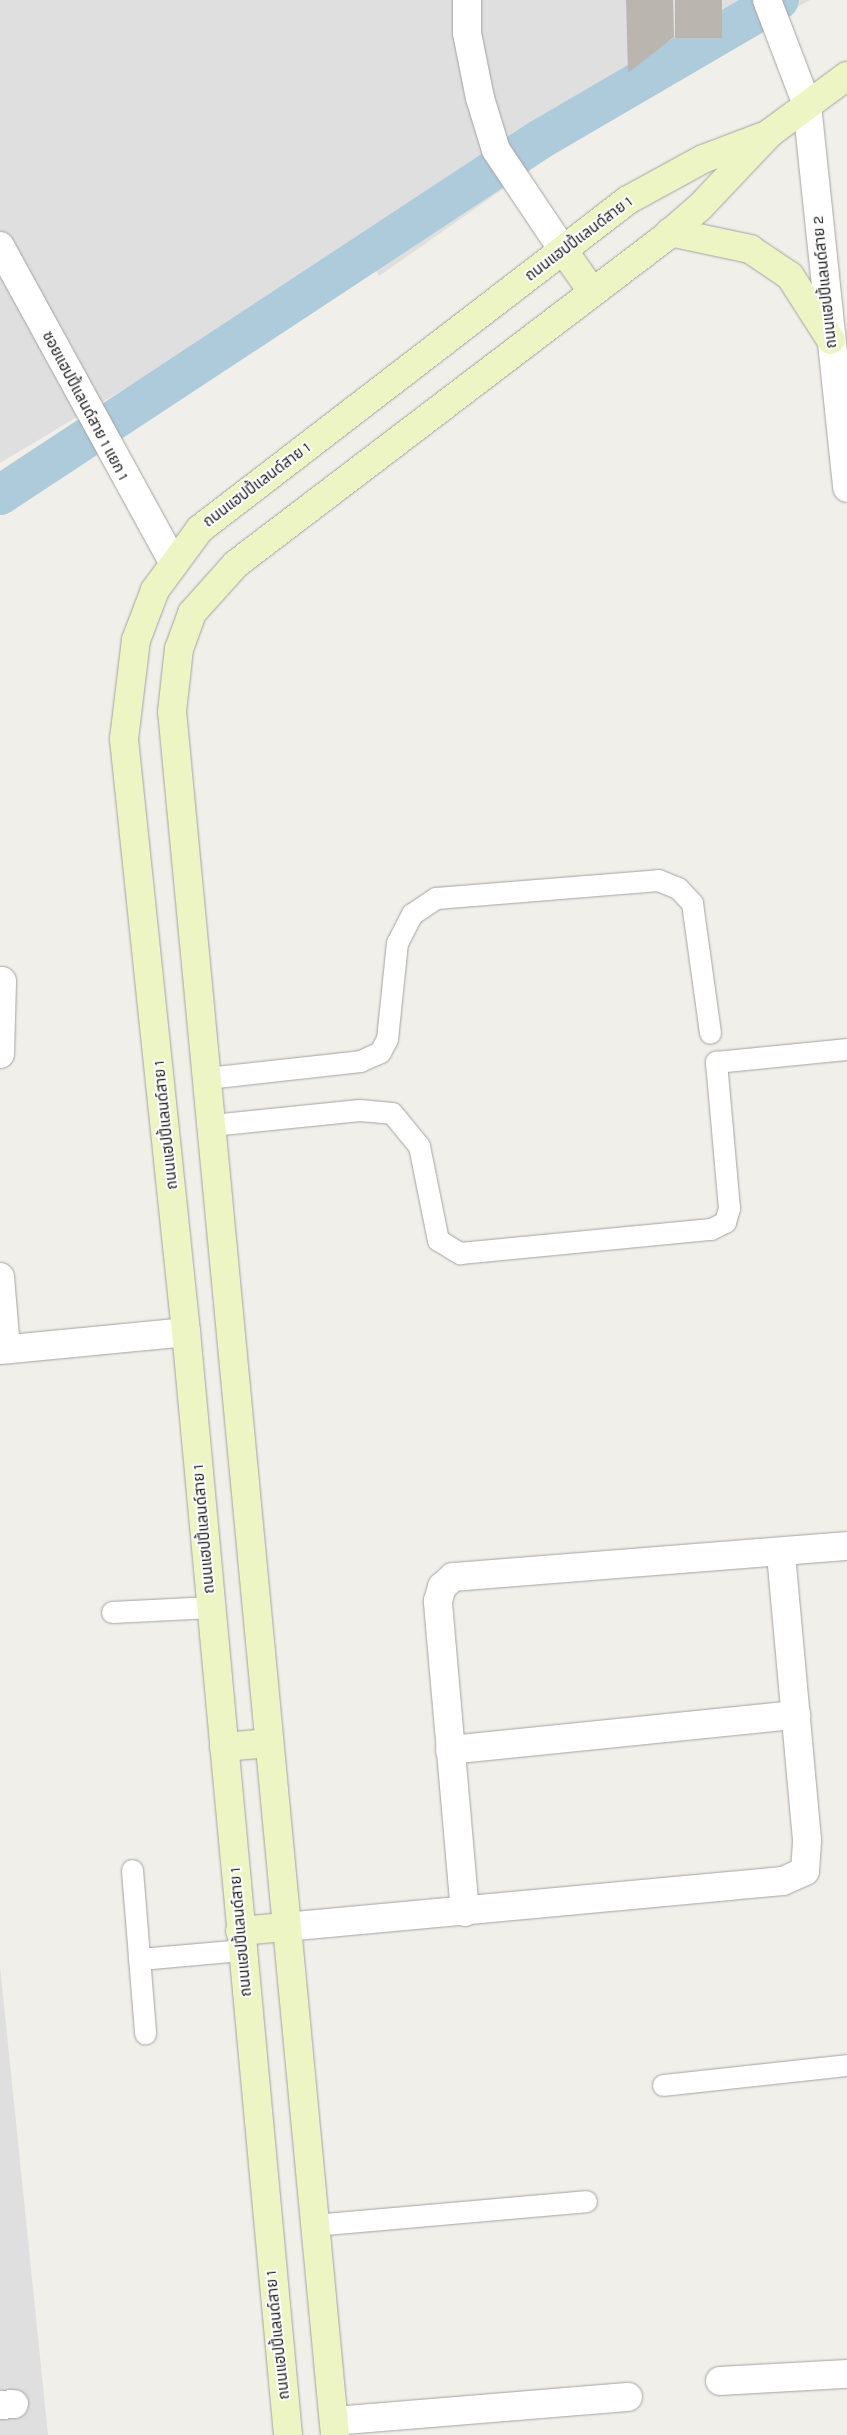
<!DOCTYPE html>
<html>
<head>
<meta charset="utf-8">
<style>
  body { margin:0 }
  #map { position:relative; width:847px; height:2435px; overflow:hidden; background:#f1efe9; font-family:Karla,"Noto Sans Thai",sans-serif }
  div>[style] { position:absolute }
  .residential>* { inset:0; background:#e0dfdf }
  .canal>* { height:40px; margin:-20px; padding:0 20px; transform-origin:20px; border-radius:20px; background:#aecbdb }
  .building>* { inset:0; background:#bab6af; transform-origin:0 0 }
  .roads { filter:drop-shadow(0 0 1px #a3a3a3) drop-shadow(0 0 1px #a3a3a3) }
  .lane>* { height:21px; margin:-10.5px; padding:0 10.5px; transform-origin:10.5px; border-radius:10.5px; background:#fff }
  .street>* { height:28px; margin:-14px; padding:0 14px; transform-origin:14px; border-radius:14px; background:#fff }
  .secondary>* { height:28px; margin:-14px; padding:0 14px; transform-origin:14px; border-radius:14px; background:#ecf5c3 }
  span { translate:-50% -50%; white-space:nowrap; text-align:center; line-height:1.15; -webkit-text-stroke:4px #fff; paint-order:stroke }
  .street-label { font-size:15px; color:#222 }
</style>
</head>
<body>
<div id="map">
  <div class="residential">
    <div style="clip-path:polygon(0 0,810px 0,626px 103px,379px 276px,363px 246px,0 463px)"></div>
    <div style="clip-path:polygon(0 1966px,48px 2435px,0 2435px)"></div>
  </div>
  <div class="canal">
    <div style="left:0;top:495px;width:645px;rotate:-33.37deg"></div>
    <div style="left:539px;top:140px;width:278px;rotate:-30.3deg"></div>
  </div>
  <div class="building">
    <div style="clip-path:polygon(626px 0,673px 0,674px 37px,628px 73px)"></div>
    <div style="left:675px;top:0;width:47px;height:38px"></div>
  </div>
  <div class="roads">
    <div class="lane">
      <div style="left:207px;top:1078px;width:154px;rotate:-6.3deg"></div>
      <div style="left:360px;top:1061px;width:22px;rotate:-24deg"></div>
      <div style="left:380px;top:1052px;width:15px;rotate:-62deg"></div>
      <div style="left:387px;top:1039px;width:97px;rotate:-84.1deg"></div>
      <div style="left:397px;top:943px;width:33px;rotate:-63deg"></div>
      <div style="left:412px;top:914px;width:29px;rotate:-34deg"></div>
      <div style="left:436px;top:898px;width:223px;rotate:-4.6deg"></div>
      <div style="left:658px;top:880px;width:22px;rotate:22deg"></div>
      <div style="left:678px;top:888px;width:21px;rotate:47deg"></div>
      <div style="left:692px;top:903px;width:131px;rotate:82.1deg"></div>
      <div style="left:212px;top:1125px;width:148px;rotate:-5.8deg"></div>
      <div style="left:359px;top:1110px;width:33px;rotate:5deg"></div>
      <div style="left:392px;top:1113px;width:43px;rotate:50.7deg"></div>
      <div style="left:419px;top:1146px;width:96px;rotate:78.6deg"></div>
      <div style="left:438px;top:1240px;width:26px;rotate:31deg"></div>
      <div style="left:460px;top:1253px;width:252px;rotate:-5.5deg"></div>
      <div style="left:711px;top:1229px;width:16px;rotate:-27deg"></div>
      <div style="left:725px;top:1222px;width:15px;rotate:-74deg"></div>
      <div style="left:729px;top:1208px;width:147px;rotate:-95.1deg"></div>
      <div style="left:716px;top:1062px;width:132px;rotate:-5.7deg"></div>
      <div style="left:112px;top:1612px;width:99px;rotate:-2.9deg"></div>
      <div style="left:132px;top:1870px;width:164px;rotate:85.4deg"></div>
      <div style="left:139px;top:1959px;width:103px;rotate:-5deg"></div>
      <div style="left:663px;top:2085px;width:185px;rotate:-6.2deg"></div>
      <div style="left:313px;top:2225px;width:274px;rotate:-5deg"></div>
    </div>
    <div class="street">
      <div style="left:467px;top:0;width:33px;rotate:90deg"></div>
      <div style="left:467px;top:33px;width:66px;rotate:78.7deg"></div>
      <div style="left:480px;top:98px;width:54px;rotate:72.9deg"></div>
      <div style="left:496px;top:150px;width:120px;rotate:56.2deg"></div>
      <div style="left:767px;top:0;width:112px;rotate:69.1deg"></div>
      <div style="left:807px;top:105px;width:385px;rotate:84deg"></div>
      <div style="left:0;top:246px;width:362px;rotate:61.3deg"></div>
      <div style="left:0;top:1054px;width:73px;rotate:-88.4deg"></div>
      <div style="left:0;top:1277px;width:72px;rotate:85.2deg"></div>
      <div style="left:0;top:1350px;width:187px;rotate:-5.5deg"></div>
      <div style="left:450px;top:1750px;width:348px;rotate:-5.8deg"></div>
      <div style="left:465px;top:1912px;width:312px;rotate:-95deg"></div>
      <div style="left:438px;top:1601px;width:15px;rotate:-74deg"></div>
      <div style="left:442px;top:1587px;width:15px;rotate:-42deg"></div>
      <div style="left:453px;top:1577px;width:395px;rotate:-4.5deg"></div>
      <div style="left:285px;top:1927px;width:500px;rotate:-5.28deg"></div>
      <div style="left:783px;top:1881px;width:24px;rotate:-24deg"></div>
      <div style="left:805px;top:1871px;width:31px;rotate:-86deg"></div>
      <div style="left:807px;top:1840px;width:289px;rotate:-95.2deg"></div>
      <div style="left:720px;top:2381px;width:127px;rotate:-3.2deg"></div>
      <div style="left:0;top:2405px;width:14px;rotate:-4deg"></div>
      <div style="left:334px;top:2421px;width:295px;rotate:-4.7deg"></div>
    </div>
    <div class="secondary">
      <div style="left:670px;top:232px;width:82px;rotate:12deg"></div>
      <div style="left:750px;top:249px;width:48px;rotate:34deg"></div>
      <div style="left:790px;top:276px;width:76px;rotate:57.4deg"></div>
      <div style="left:563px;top:250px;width:50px;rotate:54.7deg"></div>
      <div style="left:224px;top:1747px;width:45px;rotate:-5.1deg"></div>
      <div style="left:240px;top:1931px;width:45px;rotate:-5.1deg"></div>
      <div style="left:288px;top:2435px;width:1108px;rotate:-95.28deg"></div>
      <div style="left:186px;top:1332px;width:596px;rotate:-95.97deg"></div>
      <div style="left:124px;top:739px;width:100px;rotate:-83.1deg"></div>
      <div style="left:136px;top:640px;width:53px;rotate:-69.2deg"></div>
      <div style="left:155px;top:590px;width:76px;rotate:-53.6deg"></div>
      <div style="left:200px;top:529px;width:540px;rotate:-37.55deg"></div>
      <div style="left:628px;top:200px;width:85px;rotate:-28.7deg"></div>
      <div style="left:703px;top:159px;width:65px;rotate:-20.7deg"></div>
      <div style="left:335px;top:2435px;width:1731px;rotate:-95.4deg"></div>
      <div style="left:172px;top:712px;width:63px;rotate:-83.7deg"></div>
      <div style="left:179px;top:649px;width:38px;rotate:-70deg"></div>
      <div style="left:192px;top:613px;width:66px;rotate:-48.1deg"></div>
      <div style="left:236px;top:564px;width:537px;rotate:-37.28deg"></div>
      <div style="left:663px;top:239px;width:49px;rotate:-40.9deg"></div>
      <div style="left:700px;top:207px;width:102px;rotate:-46.6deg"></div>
      <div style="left:770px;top:133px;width:96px;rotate:-36.5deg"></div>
    </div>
  </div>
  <div class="street-label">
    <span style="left:579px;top:239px;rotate:-37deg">ถนนแฮปปี้แลนด์สาย 1</span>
    <span style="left:825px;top:282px;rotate:-96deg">ถนนแฮปปี้แลนด์สาย 2</span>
    <span style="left:85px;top:406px;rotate:62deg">ซอยแฮปปี้แลนด์สาย 1 แยก 1</span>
    <span style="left:257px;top:485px;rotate:-37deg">ถนนแฮปปี้แลนด์สาย 1</span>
    <span style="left:166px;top:1125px;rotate:-96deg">ถนนแฮปปี้แลนด์สาย 1</span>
    <span style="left:204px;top:1529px;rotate:-95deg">ถนนแฮปปี้แลนด์สาย 1</span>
    <span style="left:241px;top:1932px;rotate:-95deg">ถนนแฮปปี้แลนด์สาย 1</span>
    <span style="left:278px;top:2335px;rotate:-96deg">ถนนแฮปปี้แลนด์สาย 1</span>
  </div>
</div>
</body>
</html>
